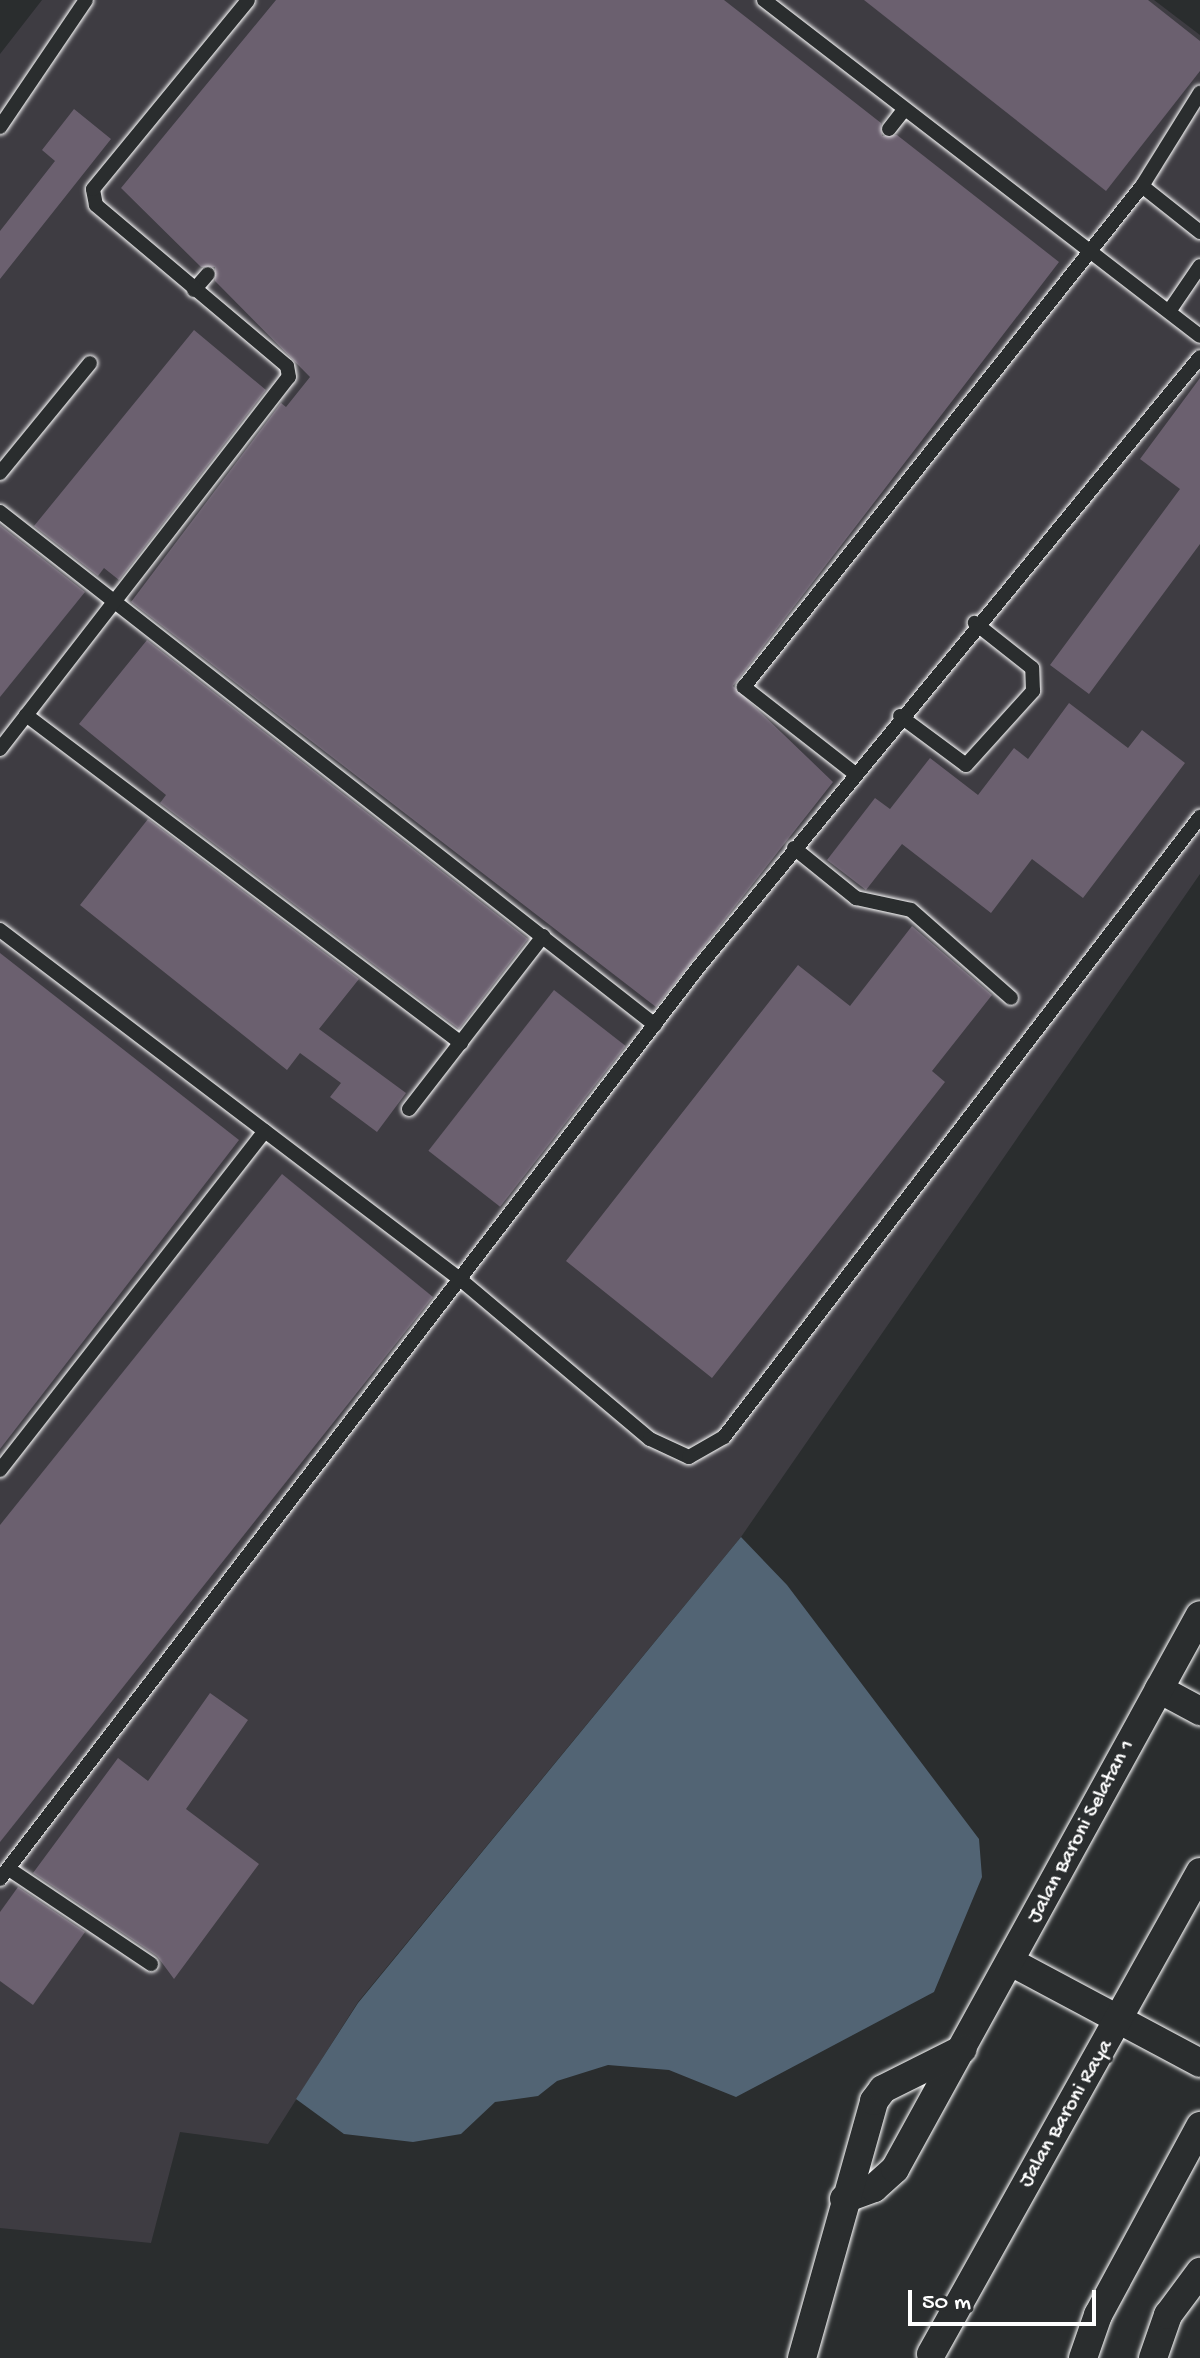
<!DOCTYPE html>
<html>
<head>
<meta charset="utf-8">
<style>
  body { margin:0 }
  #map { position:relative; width:1200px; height:2358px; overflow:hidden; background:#2a2d2e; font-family:"Gochi Hand",sans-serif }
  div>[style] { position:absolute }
  .built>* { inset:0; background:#3e3c42 }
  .water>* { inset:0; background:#526474 }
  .building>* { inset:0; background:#6b606f; transform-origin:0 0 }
  .roads { filter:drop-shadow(0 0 2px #fff) drop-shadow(0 0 2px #fff) }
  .lane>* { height:14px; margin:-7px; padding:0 7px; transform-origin:7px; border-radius:7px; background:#2a2d2e }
  .street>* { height:28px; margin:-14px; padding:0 14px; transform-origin:14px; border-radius:14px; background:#2a2d2e }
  span { translate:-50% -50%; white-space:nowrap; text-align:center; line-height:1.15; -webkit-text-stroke:6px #2a2d2e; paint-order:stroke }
  .street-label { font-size:22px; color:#fff }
  .scale { position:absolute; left:908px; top:2290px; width:188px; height:36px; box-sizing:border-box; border:4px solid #fff; border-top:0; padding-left:10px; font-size:24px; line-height:28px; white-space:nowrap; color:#fff; -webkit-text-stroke:6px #2a2d2e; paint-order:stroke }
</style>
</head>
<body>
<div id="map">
  <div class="built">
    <div style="clip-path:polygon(42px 0,1154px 0,1200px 35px,1200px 874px,741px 1537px,358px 2002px,268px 2144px,180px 2132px,151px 2243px,0 2228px,0 54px)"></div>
  </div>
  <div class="water">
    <div style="clip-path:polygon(741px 1537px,787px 1585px,979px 1839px,982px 1877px,934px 1992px,736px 2097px,669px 2070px,608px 2065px,557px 2081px,538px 2096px,495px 2102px,461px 2134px,413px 2142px,344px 2134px,296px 2099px,358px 2003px)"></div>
  </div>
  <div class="building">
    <div style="clip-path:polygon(276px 0,724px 0,881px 123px,882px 136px,897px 135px,1059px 262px,733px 686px,833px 782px,656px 1007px,131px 602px,281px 403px,286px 407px,310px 377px,215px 281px,215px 267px,201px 267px,121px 188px)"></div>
    <div style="clip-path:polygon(864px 0,1148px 0,1200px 41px,1200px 71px,1106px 191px)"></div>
    <div style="clip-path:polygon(74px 109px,111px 139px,0 279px,0 231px,55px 161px,42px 150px)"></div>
    <div style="clip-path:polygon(194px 330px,266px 390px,119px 580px,104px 568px,98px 576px,34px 526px)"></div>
    <div style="clip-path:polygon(1200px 378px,1200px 544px,1089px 694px,1050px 665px,1180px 489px,1140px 459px)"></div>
    <div style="clip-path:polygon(0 525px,85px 592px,0 697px)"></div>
    <div style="clip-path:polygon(147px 640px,528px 939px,459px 1029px,160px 803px,166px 795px,79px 724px)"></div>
    <div style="clip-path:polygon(1069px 703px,1128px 748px,1142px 730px,1185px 763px,1083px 898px,1032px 859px,991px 913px,902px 844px,866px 890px,827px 860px,875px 798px,890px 809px,930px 758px,978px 795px,1014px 748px,1028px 759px)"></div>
    <div style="clip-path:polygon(148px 819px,359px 979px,319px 1029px,406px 1093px,377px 1132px,330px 1097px,341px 1083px,300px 1053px,287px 1070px,80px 905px)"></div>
    <div style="clip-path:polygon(912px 926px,992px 995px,932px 1071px,945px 1082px,712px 1378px,566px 1261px,798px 965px,850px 1006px)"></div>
    <div style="clip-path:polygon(0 953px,239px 1140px,0 1449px)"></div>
    <div style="left:554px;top:990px;width:91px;height:204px;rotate:38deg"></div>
    <div style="clip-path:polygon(282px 1174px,433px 1297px,0 1842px,0 1525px)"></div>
    <div style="clip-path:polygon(210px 1693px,248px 1720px,186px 1809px,259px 1864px,174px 1979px,157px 1956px,33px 1873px,118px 1758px,148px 1781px)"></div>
    <div style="clip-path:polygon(18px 1887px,85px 1932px,33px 2005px,0 1981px,0 1912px)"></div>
  </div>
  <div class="roads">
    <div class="lane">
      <div style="left:764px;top:0;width:550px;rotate:37.62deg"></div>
      <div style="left:0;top:127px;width:153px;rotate:-55.9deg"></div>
      <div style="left:889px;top:129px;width:23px;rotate:-52deg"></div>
      <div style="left:1142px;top:186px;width:74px;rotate:38.4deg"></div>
      <div style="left:194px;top:290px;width:21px;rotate:-49deg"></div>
      <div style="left:1170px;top:310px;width:53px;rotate:-55.7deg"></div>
      <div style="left:0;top:473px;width:142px;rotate:-50.7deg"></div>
      <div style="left:0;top:512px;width:832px;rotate:38.07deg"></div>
      <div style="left:26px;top:715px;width:545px;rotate:37.02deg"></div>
      <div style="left:900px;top:716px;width:82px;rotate:36.6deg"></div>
      <div style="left:966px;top:765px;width:100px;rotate:-47.8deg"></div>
      <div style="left:1033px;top:691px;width:23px;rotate:-92deg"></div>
      <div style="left:1032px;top:668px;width:73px;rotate:-141.7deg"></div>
      <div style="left:0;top:749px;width:471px;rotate:-52.2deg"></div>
      <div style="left:289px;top:377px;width:11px;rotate:-100deg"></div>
      <div style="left:287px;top:366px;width:250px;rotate:-139.9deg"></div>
      <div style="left:96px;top:205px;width:16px;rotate:-101deg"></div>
      <div style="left:93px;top:189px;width:244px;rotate:-50.6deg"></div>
      <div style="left:854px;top:773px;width:140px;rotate:-142deg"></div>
      <div style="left:744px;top:687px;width:640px;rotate:-51.54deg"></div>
      <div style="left:1142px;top:186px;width:110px;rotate:-58.1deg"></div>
      <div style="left:794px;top:848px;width:80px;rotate:38.9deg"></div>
      <div style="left:856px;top:898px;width:56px;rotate:12.3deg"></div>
      <div style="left:911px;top:910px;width:133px;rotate:41.3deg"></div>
      <div style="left:0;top:930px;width:579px;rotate:37.21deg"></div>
      <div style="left:461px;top:1280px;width:247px;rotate:40.1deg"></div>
      <div style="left:650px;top:1439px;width:43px;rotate:24.8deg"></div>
      <div style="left:689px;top:1457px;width:40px;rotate:-29.7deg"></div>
      <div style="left:724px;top:1437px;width:782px;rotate:-52.49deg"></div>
      <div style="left:409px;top:1109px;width:219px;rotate:-52.2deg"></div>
      <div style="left:0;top:1470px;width:430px;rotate:-52deg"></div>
      <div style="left:9px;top:1869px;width:171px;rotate:33.8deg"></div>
      <div style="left:0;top:1879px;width:1146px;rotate:-52.55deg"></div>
      <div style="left:697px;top:969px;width:792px;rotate:-50.58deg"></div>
    </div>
    <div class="street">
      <div style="left:1159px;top:1689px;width:47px;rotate:28.2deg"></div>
      <div style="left:1011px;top:1962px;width:214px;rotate:28.1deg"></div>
      <div style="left:844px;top:2199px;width:32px;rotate:-20deg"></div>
      <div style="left:874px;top:2188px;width:28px;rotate:-42deg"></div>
      <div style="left:895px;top:2169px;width:632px;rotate:-61.17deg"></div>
      <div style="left:931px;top:2354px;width:552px;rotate:-60.83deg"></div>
      <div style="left:802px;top:2358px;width:267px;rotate:-74.3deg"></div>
      <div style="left:874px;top:2101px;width:15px;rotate:-53deg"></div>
      <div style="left:883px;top:2089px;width:89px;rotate:-26.6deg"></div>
      <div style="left:1083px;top:2358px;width:46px;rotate:-70.8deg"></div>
      <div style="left:1098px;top:2315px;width:215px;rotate:-61.6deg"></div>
      <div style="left:1153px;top:2358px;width:46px;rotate:-70.8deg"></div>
      <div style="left:1168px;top:2315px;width:54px;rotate:-53.3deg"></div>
    </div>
  </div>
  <div class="street-label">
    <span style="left:1082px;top:1832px;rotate:-62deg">Jalan Baroni Selatan 1</span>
    <span style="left:1067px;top:2114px;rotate:-60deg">Jalan Baroni Raya</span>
  </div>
  <div class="scale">50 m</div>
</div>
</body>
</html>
